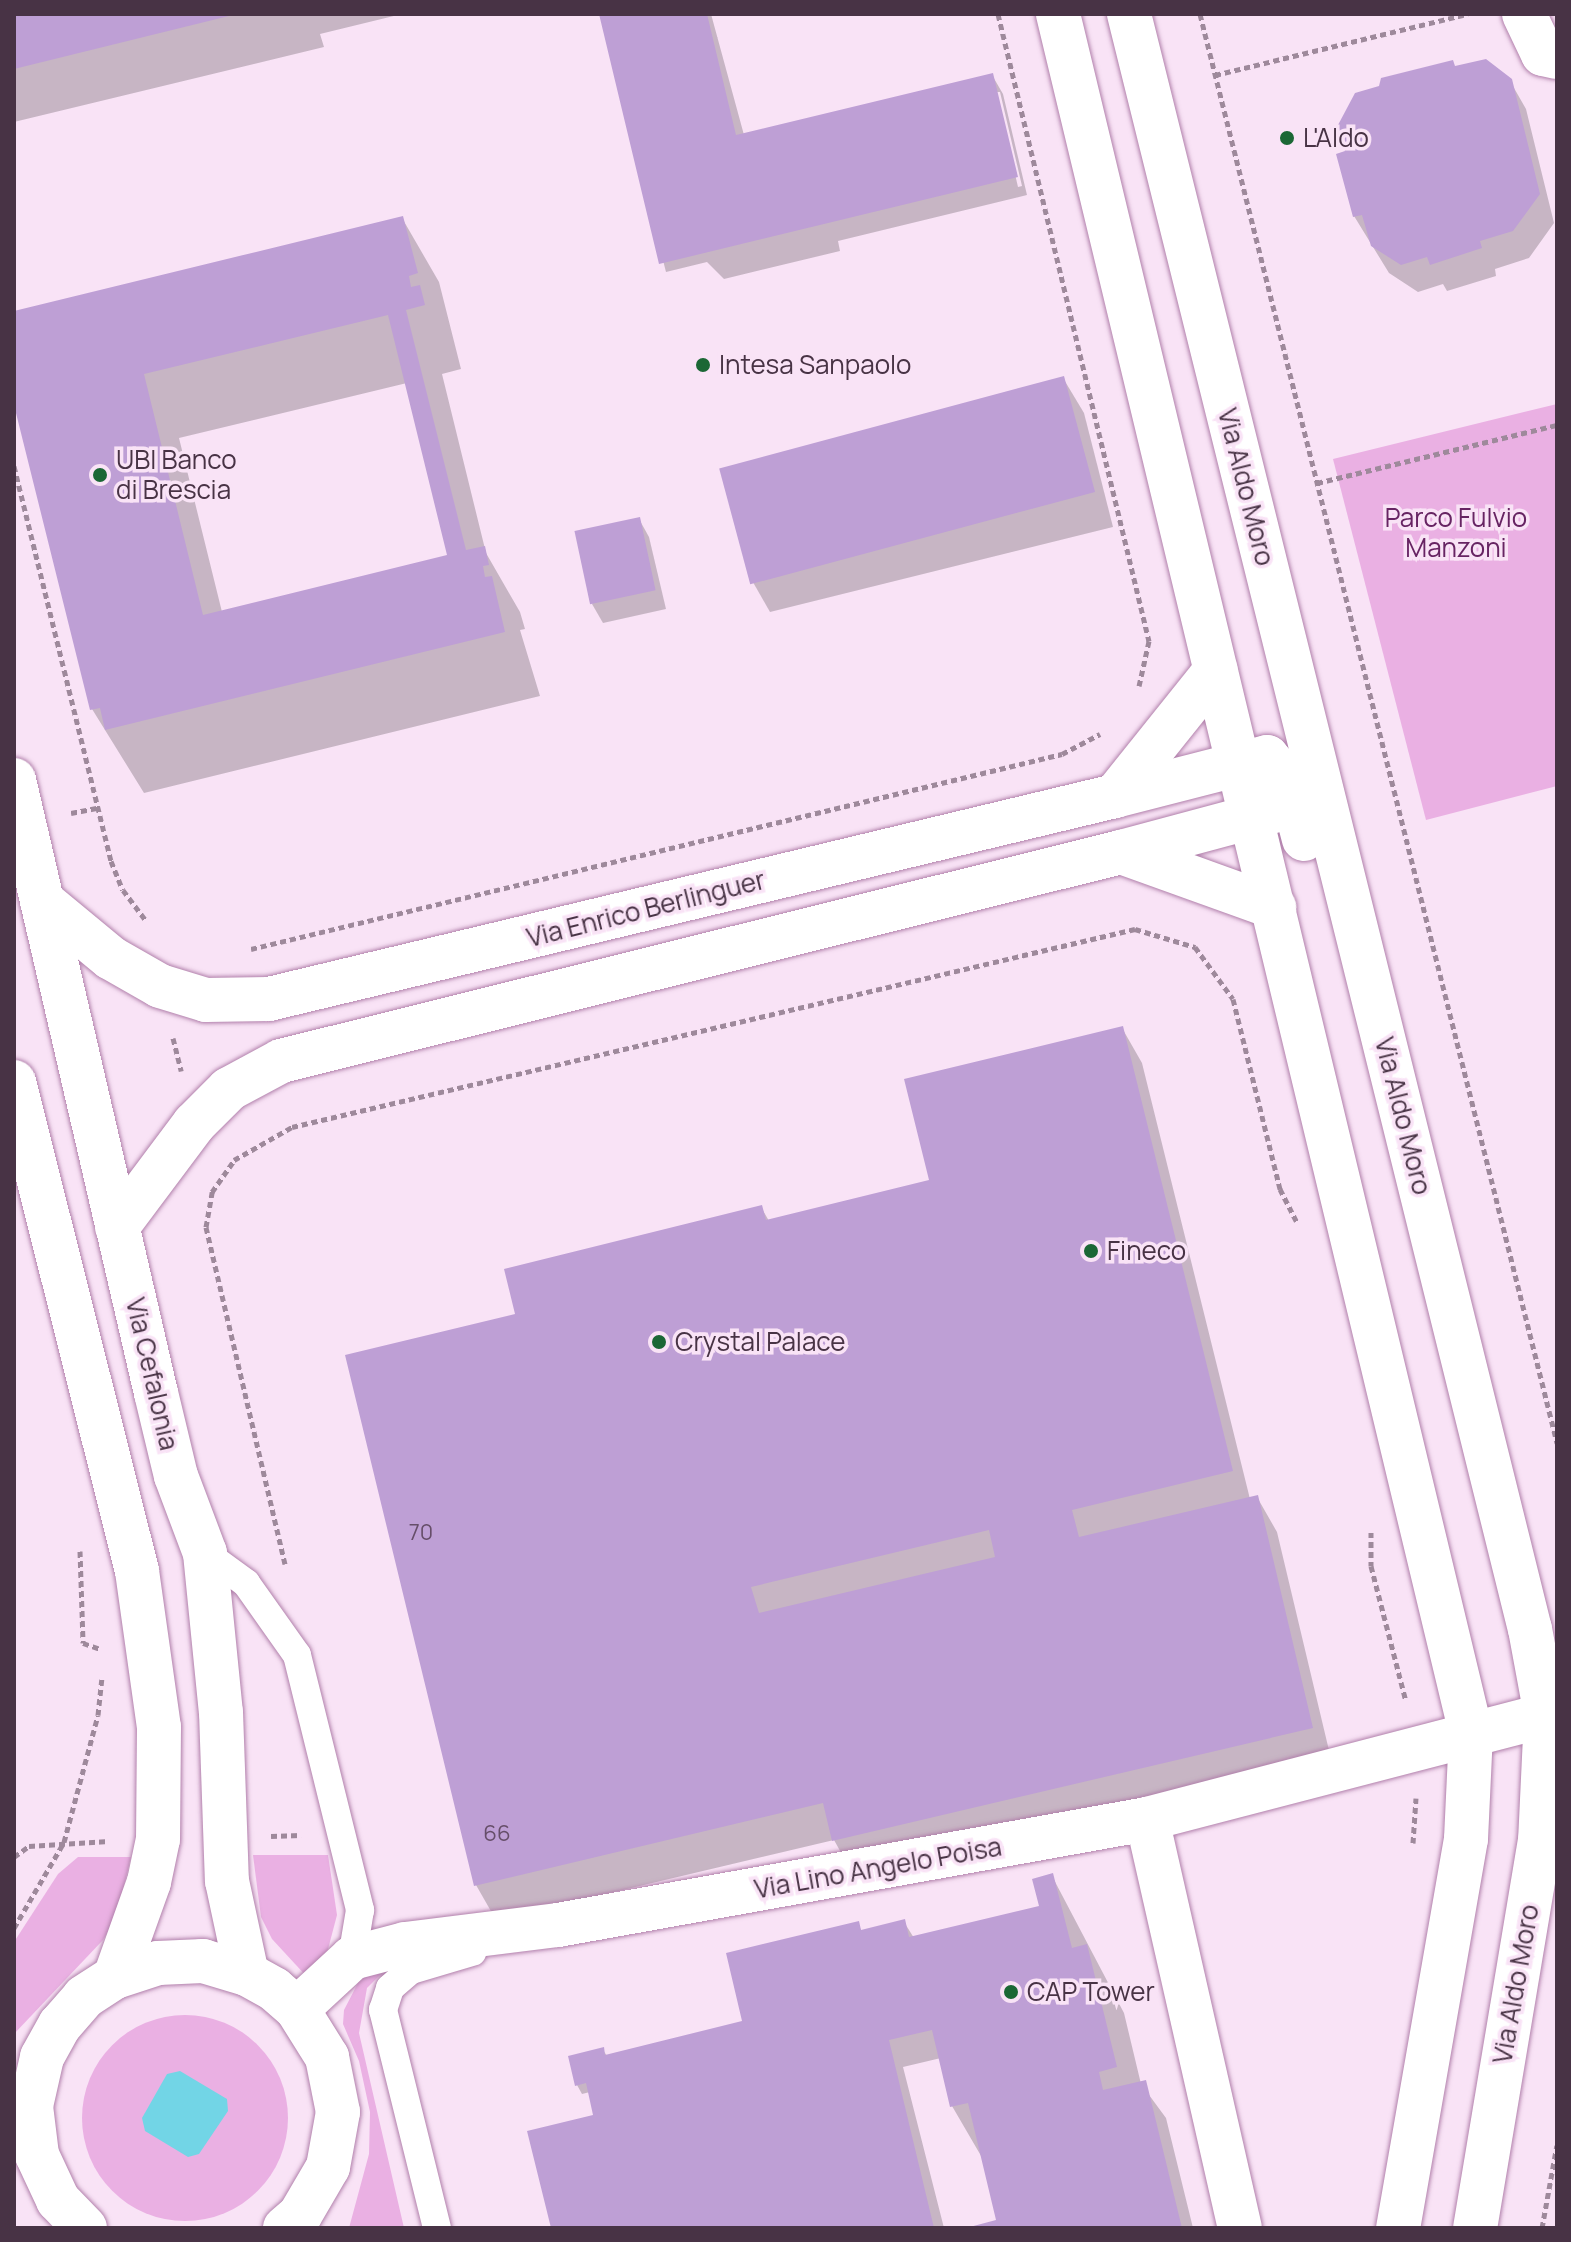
<!DOCTYPE html>
<html>
<head>
<meta charset="utf-8">
<style>
  body { margin:0 }
  #map { position:relative; width:1571px; height:2242px; overflow:hidden; background:#f9e3f6; font-family:Manrope,sans-serif }
  div>[style] { position:absolute }
  .green>* { inset:0; background:#eab0e3 }
  .round { border-radius:50% }
  .water>* { inset:0; background:#72d5e6 }
  .shadow>* { inset:0; background:#0003 }
  .building>* { inset:0; background:#be9fd5; transform-origin:0 0 }
  .path>* { height:5px; margin-top:-2.5px; transform-origin:0; background:repeating-linear-gradient(90deg,#9e899b 0 6px,transparent 0 10px) }
  .roads { filter:drop-shadow(0 0 2px #b180ab) drop-shadow(0 0 2px #b180ab) }
  .service>* { height:28px; margin:-14px; padding:0 14px; transform-origin:14px; border-radius:14px; background:#fff }
  .minor>* { height:44px; margin:-22px; padding:0 22px; transform-origin:22px; border-radius:22px; background:#fff }
  .tertiary>* { height:44px; margin:-22px; padding:0 22px; transform-origin:22px; border-radius:22px; background:#fff }
  .dots>* { width:22px; height:22px; translate:-50% -50%; box-sizing:border-box; border:4px solid #f9e3f6; border-radius:50% }
  span { translate:-50% -50%; white-space:nowrap; text-align:center; line-height:1.15; -webkit-text-stroke:7px #f9e3f6; paint-order:stroke }
  .number-label { font-size:22px; color:#664e69 }
  .number-label span { -webkit-text-stroke-width:0 }
  .poi-label { font-size:26px; color:#483345 }
  .left { translate:0 -50%; text-align:left }
  .street-label { font-size:26px; color:#483345 }
  .park-label { font-size:26px; color:#672463 }
  .frame { position:absolute; inset:0; border:16px solid #483345; pointer-events:none }
</style>
</head>
<body>
<div id="map">
  <div class="green">
    <div style="clip-path:polygon(1557px 404px,1557px 786px,1426px 820px,1333px 459px)"></div>
    <div style="clip-path:polygon(253px 1855px,328px 1855px,337px 1915px,322px 1972px,308px 1978px,272px 1939px,261px 1917px)"></div>
    <div style="clip-path:polygon(78px 1857px,131px 1857px,116px 1918px,103px 1940px,14px 2034px,14px 1942px,58px 1874px)"></div>
    <div style="clip-path:polygon(384px 1971px,367px 1988px,359px 2033px,404px 2228px,349px 2228px,369px 2154px,370px 2112px,359px 2061px,343px 2024px,344px 2010px,361px 1977px)"></div>
    <div class="round" style="left:82px;top:2015px;width:206px;height:206px"></div>
  </div>
  <div class="water">
    <div style="clip-path:polygon(180px 2071px,227px 2099px,228px 2111px,199px 2154px,188px 2157px,145px 2131px,142px 2118px,167px 2074px)"></div>
  </div>
  <div class="shadow">
    <div style="clip-path:polygon(14px 14px,402px 14px,320px 34px,324px 47px,14px 122px)"></div>
    <div style="clip-path:polygon(evenodd,600px 14px,711px 14px,744px 135px,992px 75px,1003px 94px,1027px 195px,838px 241px,840px 251px,724px 279px,707px 262px,666px 272px,600px 14px,996px 92px,1000px 92px,1022px 186px,1018px 187px,996px 92px)"></div>
    <div style="clip-path:polygon(1455px 68px,1510px 81px,1526px 109px,1554px 223px,1529px 258px,1495px 269px,1496px 276px,1447px 291px,1443px 284px,1418px 292px,1389px 273px,1354px 216px,1348px 153px)"></div>
    <div style="clip-path:polygon(evenodd,402px 218px,439px 282px,461px 369px,442px 374px,486px 553px,520px 612px,525px 629px,520px 630px,540px 696px,144px 793px,92px 709px,14px 396px,14px 314px,402px 218px,407px 383px,450px 556px,222px 612px,179px 438px,407px 383px)"></div>
    <div style="clip-path:polygon(1063px 378px,1084px 413px,1113px 527px,770px 612px,750px 577px)"></div>
    <div style="clip-path:polygon(639px 519px,649px 537px,666px 609px,603px 623px,592px 604px)"></div>
    <div style="clip-path:polygon(1122px 1028px,1142px 1063px,1250px 1499px,1257px 1497px,1277px 1532px,1332px 1763px,854px 1876px,834px 1840px,496px 1920px,476px 1885px,518px 1315px,761px 1207px,769px 1221px,931px 1182px)"></div>
    <div style="clip-path:polygon(1052px 1876px,1124px 2013px,1141px 2084px,1166px 2118px,1193px 2228px,970px 2228px,998px 2221px,984px 2161px,952px 2106px,941px 2058px,903px 2067px,944px 2228px,553px 2228px,597px 2127px,590px 2092px,582px 2094px,577px 2085px,603px 2050px,607px 2056px,745px 2023px,858px 1924px,862px 1932px,904px 1922px,914px 1938px,1041px 1908px)"></div>
  </div>
  <div class="building">
    <div style="clip-path:polygon(14px 14px,233px 14px,233px 15px,14px 69px)"></div>
    <div style="clip-path:polygon(599px 14px,707px 14px,736px 135px,993px 73px,1018px 177px,659px 264px)"></div>
    <div style="clip-path:polygon(1486px 59px,1512px 79px,1540px 194px,1513px 231px,1480px 241px,1482px 248px,1430px 265px,1427px 257px,1401px 265px,1371px 246px,1362px 215px,1353px 217px,1336px 154px,1345px 151px,1338px 125px,1355px 93px,1379px 86px,1381px 78px,1453px 60px,1455px 66px)"></div>
    <div style="clip-path:polygon(evenodd,403px 216px,418px 273px,409px 276px,411px 287px,420px 285px,425px 305px,406px 310px,466px 550px,485px 546px,489px 565px,483px 566px,485px 577px,492px 576px,505px 632px,105px 730px,100px 708px,90px 710px,14px 405px,14px 311px,403px 216px,388px 315px,447px 555px,203px 615px,144px 374px,388px 315px)"></div>
    <div style="left:1064px;top:376px;width:120px;height:357px;rotate:75deg"></div>
    <div style="left:640px;top:517px;width:75px;height:67px;rotate:78deg"></div>
    <div style="clip-path:polygon(evenodd,1123px 1026px,1233px 1471px,1072px 1510px,1079px 1537px,1258px 1495px,1313px 1728px,832px 1841px,823px 1803px,474px 1886px,345px 1355px,515px 1314px,504px 1269px,762px 1205px,766px 1220px,929px 1180px,904px 1079px,1123px 1026px,989px 1530px,995px 1557px,759px 1613px,751px 1587px,989px 1530px)"></div>
    <div style="clip-path:polygon(1053px 1873px,1072px 1948px,1087px 1944px,1117px 2067px,1099px 2072px,1103px 2090px,1146px 2080px,1182px 2228px,966px 2228px,996px 2220px,968px 2103px,950px 2107px,932px 2030px,889px 2040px,934px 2228px,551px 2228px,527px 2131px,593px 2115px,586px 2083px,575px 2086px,568px 2056px,604px 2047px,605px 2055px,742px 2021px,726px 1953px,859px 1921px,861px 1930px,905px 1919px,909px 1937px,1039px 1906px,1032px 1879px)"></div>
  </div>
  <div class="path">
    <div style="left:998px;top:14px;width:645px;rotate:76.46deg"></div>
    <div style="left:1149px;top:641px;width:46px;rotate:102.5deg"></div>
    <div style="left:1200px;top:14px;width:1473px;rotate:75.97deg"></div>
    <div style="left:1215px;top:75px;width:260px;rotate:-13.6deg"></div>
    <div style="left:14px;top:466px;width:407px;rotate:76.2deg"></div>
    <div style="left:111px;top:861px;width:31px;rotate:68deg"></div>
    <div style="left:123px;top:890px;width:39px;rotate:53deg"></div>
    <div style="left:1317px;top:483px;width:247px;rotate:-13.6deg"></div>
    <div style="left:71px;top:813px;width:26px;rotate:-11deg"></div>
    <div style="left:251px;top:949px;width:834px;rotate:-13.52deg"></div>
    <div style="left:1062px;top:754px;width:43px;rotate:-27.8deg"></div>
    <div style="left:173px;top:1038px;width:34px;rotate:76deg"></div>
    <div style="left:1371px;top:1532px;width:34px;rotate:90deg"></div>
    <div style="left:1371px;top:1566px;width:139px;rotate:75.5deg"></div>
    <div style="left:80px;top:1551px;width:92px;rotate:88.1deg"></div>
    <div style="left:83px;top:1643px;width:18px;rotate:19deg"></div>
    <div style="left:285px;top:1564px;width:346px;rotate:-103.2deg"></div>
    <div style="left:206px;top:1227px;width:36px;rotate:-80deg"></div>
    <div style="left:212px;top:1192px;width:39px;rotate:-55deg"></div>
    <div style="left:234px;top:1160px;width:67px;rotate:-29.6deg"></div>
    <div style="left:292px;top:1127px;width:866px;rotate:-13.22deg"></div>
    <div style="left:1135px;top:929px;width:63px;rotate:16.7deg"></div>
    <div style="left:1195px;top:947px;width:64px;rotate:53.8deg"></div>
    <div style="left:1233px;top:999px;width:196px;rotate:76.1deg"></div>
    <div style="left:1280px;top:1189px;width:36px;rotate:63deg"></div>
    <div style="left:271px;top:1836px;width:30px;rotate:-2deg"></div>
    <div style="left:1413px;top:1843px;width:45px;rotate:-86.2deg"></div>
    <div style="left:14px;top:1857px;width:19px;rotate:-36deg"></div>
    <div style="left:29px;top:1846px;width:80px;rotate:-3.6deg"></div>
    <div style="left:14px;top:1928px;width:99px;rotate:-59.8deg"></div>
    <div style="left:64px;top:1842px;width:131px;rotate:-75deg"></div>
    <div style="left:98px;top:1715px;width:36px;rotate:-84deg"></div>
    <div style="left:1542px;top:2228px;width:84px;rotate:-79.8deg"></div>
  </div>
  <div class="roads">
    <div class="service">
      <div style="left:205px;top:1553px;width:51px;rotate:36.2deg"></div>
      <div style="left:246px;top:1583px;width:88px;rotate:54.7deg"></div>
      <div style="left:297px;top:1655px;width:263px;rotate:76.1deg"></div>
      <div style="left:360px;top:1910px;width:49px;rotate:99.5deg"></div>
      <div style="left:437px;top:2228px;width:225px;rotate:-103.9deg"></div>
      <div style="left:383px;top:2010px;width:23px;rotate:-72deg"></div>
      <div style="left:390px;top:1988px;width:28px;rotate:-41deg"></div>
      <div style="left:411px;top:1970px;width:64px;rotate:-16.4deg"></div>
    </div>
    <div class="minor">
      <div style="left:1058px;top:14px;width:1768px;rotate:76.49deg"></div>
      <div style="left:1471px;top:1733px;width:106px;rotate:92.7deg"></div>
      <div style="left:1466px;top:1839px;width:395px;rotate:99.9deg"></div>
      <div style="left:1129px;top:14px;width:1664px;rotate:76.06deg"></div>
      <div style="left:1530px;top:1629px;width:87px;rotate:79.5deg"></div>
      <div style="left:1546px;top:1715px;width:125px;rotate:92.7deg"></div>
      <div style="left:1540px;top:1840px;width:393px;rotate:99.5deg"></div>
      <div style="left:1524px;top:14px;width:44px;rotate:64.6deg"></div>
      <div style="left:1543px;top:54px;width:14px;rotate:12deg"></div>
      <div style="left:1115px;top:796px;width:157px;rotate:-14.4deg"></div>
      <div style="left:1267px;top:757px;width:33px;rotate:49deg"></div>
      <div style="left:1289px;top:782px;width:59px;rotate:75.3deg"></div>
      <div style="left:1121px;top:852px;width:166px;rotate:-15deg"></div>
      <div style="left:42px;top:901px;width:89px;rotate:39.6deg"></div>
      <div style="left:111px;top:958px;width:56px;rotate:29.7deg"></div>
      <div style="left:160px;top:986px;width:48px;rotate:16.9deg"></div>
      <div style="left:206px;top:1000px;width:63px;rotate:-0.9deg"></div>
      <div style="left:269px;top:999px;width:870px;rotate:-13.49deg"></div>
      <div style="left:1115px;top:796px;width:161px;rotate:-51.3deg"></div>
      <div style="left:117px;top:1227px;width:129px;rotate:-53.2deg"></div>
      <div style="left:194px;top:1124px;width:49px;rotate:-45deg"></div>
      <div style="left:229px;top:1089px;width:59px;rotate:-28.3deg"></div>
      <div style="left:281px;top:1061px;width:866px;rotate:-13.97deg"></div>
      <div style="left:1121px;top:852px;width:163px;rotate:19.8deg"></div>
      <div style="left:1147px;top:1819px;width:419px;rotate:77.2deg"></div>
      <div style="left:297px;top:2009px;width:75px;rotate:-42.8deg"></div>
      <div style="left:352px;top:1958px;width:55px;rotate:-14.8deg"></div>
      <div style="left:405px;top:1944px;width:154px;rotate:-7.1deg"></div>
      <div style="left:558px;top:1925px;width:598px;rotate:-10.2deg"></div>
      <div style="left:1147px;top:1819px;width:412px;rotate:-14.6deg"></div>
    </div>
    <div class="tertiary">
      <div style="left:14px;top:780px;width:629px;rotate:76.96deg"></div>
      <div style="left:156px;top:1393px;width:85px;rotate:76.5deg"></div>
      <div style="left:176px;top:1476px;width:82px;rotate:69.4deg"></div>
      <div style="left:205px;top:1553px;width:160px;rotate:84.3deg"></div>
      <div style="left:221px;top:1712px;width:169px;rotate:88deg"></div>
      <div style="left:227px;top:1881px;width:95px;rotate:77.9deg"></div>
      <div style="left:14px;top:1082px;width:504px;rotate:75.88deg"></div>
      <div style="left:137px;top:1571px;width:158px;rotate:82deg"></div>
      <div style="left:159px;top:1727px;width:112px;rotate:90.5deg"></div>
      <div style="left:158px;top:1839px;width:44px;rotate:101.8deg"></div>
      <div style="left:149px;top:1882px;width:101px;rotate:109.7deg"></div>
      <div style="left:85px;top:2228px;width:39px;rotate:-134deg"></div>
      <div style="left:58px;top:2200px;width:50px;rotate:-115deg"></div>
      <div style="left:37px;top:2155px;width:49px;rotate:-97deg"></div>
      <div style="left:31px;top:2106px;width:50px;rotate:-77.3deg"></div>
      <div style="left:42px;top:2057px;width:37px;rotate:-61deg"></div>
      <div style="left:60px;top:2025px;width:37px;rotate:-49deg"></div>
      <div style="left:84px;top:1997px;width:37px;rotate:-33deg"></div>
      <div style="left:115px;top:1977px;width:45px;rotate:-18deg"></div>
      <div style="left:158px;top:1963px;width:45px;rotate:-2.5deg"></div>
      <div style="left:203px;top:1961px;width:46px;rotate:16.5deg"></div>
      <div style="left:247px;top:1974px;width:31px;rotate:29deg"></div>
      <div style="left:274px;top:1989px;width:30px;rotate:41deg"></div>
      <div style="left:297px;top:2009px;width:57px;rotate:58deg"></div>
      <div style="left:327px;top:2057px;width:56px;rotate:78.7deg"></div>
      <div style="left:338px;top:2112px;width:56px;rotate:100.3deg"></div>
      <div style="left:328px;top:2167px;width:56px;rotate:120.3deg"></div>
      <div style="left:300px;top:2215px;width:20px;rotate:139deg"></div>
    </div>
  </div>
  <div class="dots">
    <div style="left:1287px;top:138px;background:#1b6735"></div>
    <div style="left:703px;top:365px;background:#1b6735"></div>
    <div style="left:100px;top:475px;background:#1b6735"></div>
    <div style="left:1091px;top:1251px;background:#1b6735"></div>
    <div style="left:659px;top:1342px;background:#1b6735"></div>
    <div style="left:1011px;top:1992px;background:#1b6735"></div>
  </div>
  <div class="number-label">
    <span style="left:421px;top:1533px">70</span>
    <span style="left:497px;top:1834px">66</span>
  </div>
  <div class="poi-label">
    <span class="left" style="left:1303px;top:138px">L'Aldo</span>
    <span class="left" style="left:719px;top:365px">Intesa Sanpaolo</span>
    <span class="left" style="left:116px;top:475px">UBI Banco<br>di Brescia</span>
    <span class="left" style="left:1107px;top:1251px">Fineco</span>
    <span class="left" style="left:675px;top:1342px">Crystal Palace</span>
    <span class="left" style="left:1027px;top:1992px">CAP Tower</span>
  </div>
  <div class="street-label">
    <span style="left:1246px;top:487px;rotate:76deg">Via Aldo Moro</span>
    <span style="left:646px;top:909px;rotate:-14deg">Via Enrico Berlinguer</span>
    <span style="left:1403px;top:1116px;rotate:76deg">Via Aldo Moro</span>
    <span style="left:152px;top:1374px;rotate:77deg">Via Cefalonia</span>
    <span style="left:878px;top:1868px;rotate:-10deg">Via Lino Angelo Poisa</span>
    <span style="left:1516px;top:1984px;rotate:-80deg">Via Aldo Moro</span>
  </div>
  <div class="park-label">
    <span style="left:1456px;top:533px">Parco Fulvio<br>Manzoni</span>
  </div>
  <div class="frame"></div>
</div>
</body>
</html>
